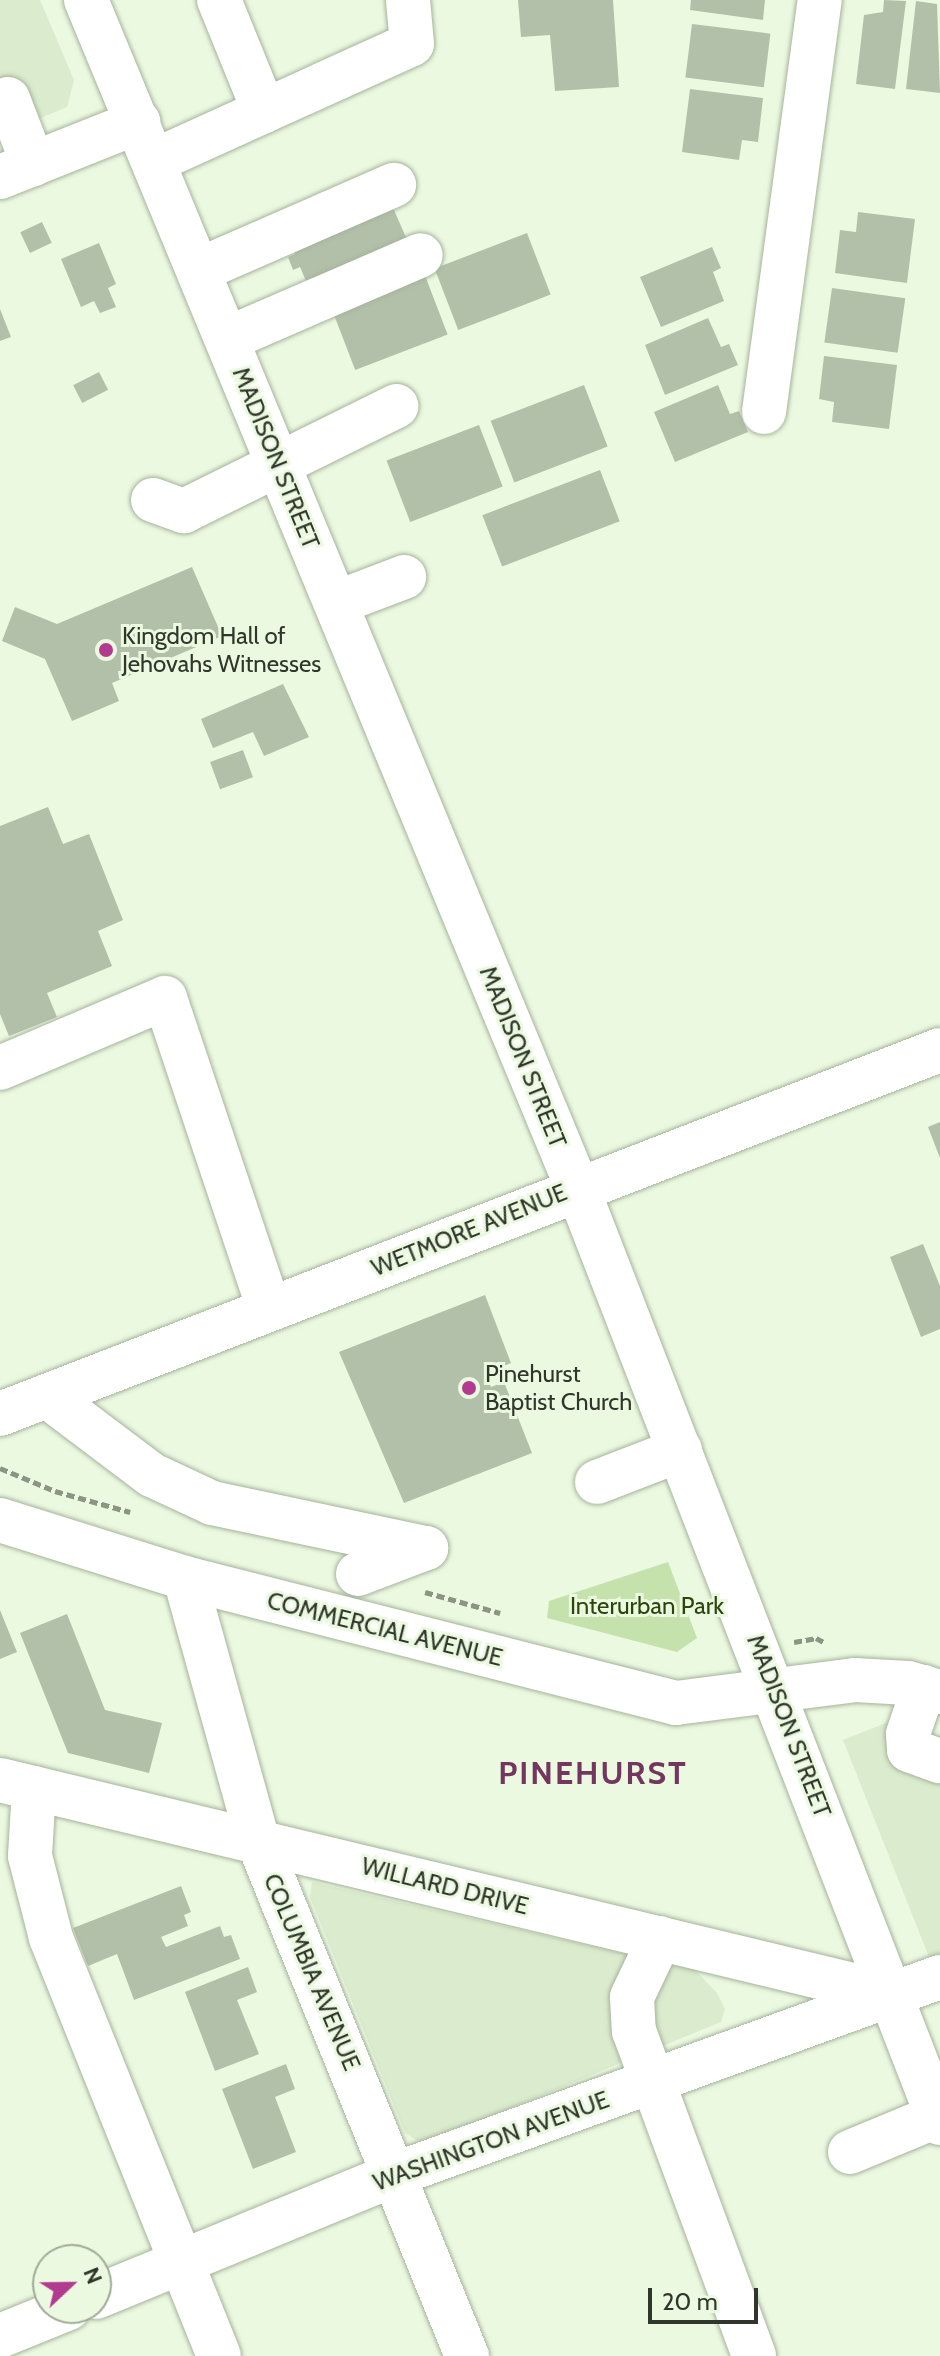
<!DOCTYPE html>
<html>
<head>
<meta charset="utf-8">
<style>
  body { margin:0 }
  #map { position:relative; width:940px; height:2356px; overflow:hidden; background:#ebf9e0; font-family:Cabin,sans-serif }
  div>[style] { position:absolute }
  .built>* { inset:0; background:#dbebcd }
  .green>* { inset:0; background:#c5e2ad }
  .building>* { inset:0; background:#b3c0a9; transform-origin:0 0 }
  .path>* { height:5px; margin-top:-2.5px; transform-origin:0; background:repeating-linear-gradient(90deg,#8b9583 0 8px,transparent 0 12px) }
  .roads { filter:drop-shadow(0 0 2px #a6b39c) drop-shadow(0 0 2px #a6b39c) }
  .minor>* { height:44px; margin:-22px; padding:0 22px; transform-origin:22px; border-radius:22px; background:#fff }
  .dots>* { width:22px; height:22px; translate:-50% -50%; box-sizing:border-box; border:4px solid #ebf9e0; border-radius:50% }
  span { translate:-50% -50%; white-space:nowrap; text-align:center; line-height:1.15; -webkit-text-stroke:6px #ebf9e0; paint-order:stroke }
  .street-label { font-size:24px; color:#31362c }
  .poi-label { font-size:24px; color:#31362c }
  .left { translate:0 -50%; text-align:left }
  .park-label { font-size:24px; color:#2b450b }
  .district-label { font-size:32px; color:#73375f; font-weight:700; letter-spacing:2px }
  .north { position:absolute; left:32px; top:2244px; width:80px; height:80px; box-sizing:border-box; background:#ebf9e0; border:2px solid #a1ab98; border-radius:50%; rotate:68deg; font-size:22px; font-weight:700; line-height:32px; text-align:center; color:#31362c }
  .north::after { content:''; display:block; margin:auto; width:28px; height:36px; background:#b23b90; clip-path:polygon(50% 0,100% 100%,50% 72%,0 100%) }
  .scale { position:absolute; left:648px; top:2288px; width:110px; height:36px; box-sizing:border-box; border:4px solid #31362c; border-top:0; padding-left:10px; font-size:24px; line-height:28px; white-space:nowrap; color:#31362c; -webkit-text-stroke:6px #ebf9e0; paint-order:stroke }
</style>
</head>
<body>
<div id="map">
  <div class="built">
    <div style="clip-path:polygon(0 0,40px 0,74px 80px,67px 107px,0 135px)"></div>
    <div style="clip-path:polygon(891px 1721px,940px 1737px,940px 1985px,843px 1740px)"></div>
    <div style="clip-path:polygon(312px 1882px,695px 1970px,717px 1993px,725px 2009px,721px 2022px,423px 2144px,405px 2133px,310px 1897px)"></div>
  </div>
  <div class="green">
    <div style="clip-path:polygon(668px 1562px,697px 1638px,677px 1652px,547px 1618px,549px 1601px)"></div>
  </div>
  <div class="building">
    <div style="clip-path:polygon(518px 0,613px 0,619px 87px,555px 91px,550px 35px,521px 37px)"></div>
    <div style="clip-path:polygon(691px 0,765px 0,763px 20px,690px 10px)"></div>
    <div style="clip-path:polygon(884px 0,906px 1px,895px 89px,856px 84px,864px 15px,883px 12px)"></div>
    <div style="clip-path:polygon(916px 1px,937px 4px,940px 93px,906px 89px)"></div>
    <div style="left:692px;top:24px;width:79px;height:54px;rotate:7deg"></div>
    <div style="clip-path:polygon(690px 89px,763px 98px,758px 142px,742px 140px,739px 160px,682px 152px)"></div>
    <div style="clip-path:polygon(387px 194px,408px 242px,306px 281px,300px 267px,293px 270px,288px 257px,295px 254px,289px 239px)"></div>
    <div style="clip-path:polygon(858px 212px,915px 219px,907px 283px,835px 273px,840px 230px,856px 232px)"></div>
    <div style="left:42px;top:222px;width:23px;height:24px;rotate:65deg"></div>
    <div style="left:527px;top:233px;width:66px;height:99px;rotate:69deg"></div>
    <div style="clip-path:polygon(99px 243px,116px 284px,108px 288px,116px 307px,100px 313px,94px 301px,81px 307px,61px 259px)"></div>
    <div style="clip-path:polygon(712px 247px,721px 268px,713px 272px,724px 301px,661px 327px,640px 277px)"></div>
    <div style="left:424px;top:273px;width:66px;height:99px;rotate:69deg"></div>
    <div style="left:832px;top:288px;width:74px;height:55px;rotate:8deg"></div>
    <div style="clip-path:polygon(0 309px,11px 337px,0 341px)"></div>
    <div style="clip-path:polygon(708px 318px,721px 347px,729px 344px,738px 365px,665px 395px,645px 345px)"></div>
    <div style="clip-path:polygon(824px 356px,897px 365px,889px 429px,832px 422px,834px 402px,819px 399px)"></div>
    <div style="left:99px;top:372px;width:20px;height:29px;rotate:63deg"></div>
    <div style="left:584px;top:385px;width:66px;height:100px;rotate:69deg"></div>
    <div style="clip-path:polygon(718px 385px,730px 414px,739px 411px,748px 432px,675px 462px,654px 412px)"></div>
    <div style="left:479px;top:425px;width:66px;height:99px;rotate:69deg"></div>
    <div style="left:600px;top:470px;width:55px;height:126px;rotate:69deg"></div>
    <div style="clip-path:polygon(192px 567px,222px 636px,112px 683px,119px 701px,72px 721px,45px 659px,2px 641px,15px 607px,57px 624px)"></div>
    <div style="clip-path:polygon(283px 684px,309px 737px,264px 756px,253px 732px,213px 748px,201px 719px)"></div>
    <div style="left:243px;top:750px;width:29px;height:35px;rotate:70deg"></div>
    <div style="clip-path:polygon(48px 807px,63px 844px,89px 834px,123px 920px,98px 931px,112px 966px,47px 993px,57px 1017px,9px 1036px,0 1014px,0 826px)"></div>
    <div style="clip-path:polygon(940px 1122px,940px 1158px,928px 1127px)"></div>
    <div style="clip-path:polygon(923px 1244px,940px 1286px,940px 1329px,921px 1337px,890px 1257px)"></div>
    <div style="clip-path:polygon(485px 1295px,511px 1363px,485px 1373px,491px 1387px,504px 1382px,532px 1453px,404px 1503px,339px 1352px)"></div>
    <div style="clip-path:polygon(0 1610px,17px 1652px,0 1659px)"></div>
    <div style="clip-path:polygon(67px 1614px,105px 1710px,162px 1723px,149px 1773px,68px 1753px,20px 1633px)"></div>
    <div style="clip-path:polygon(181px 1886px,191px 1912px,184px 1915px,188px 1926px,161px 1937px,166px 1947px,220px 1926px,224px 1937px,231px 1935px,240px 1959px,134px 2000px,117px 1954px,88px 1966px,73px 1928px)"></div>
    <div style="clip-path:polygon(248px 1967px,257px 1992px,237px 2000px,259px 2054px,215px 2071px,185px 1992px)"></div>
    <div style="clip-path:polygon(286px 2064px,295px 2089px,275px 2097px,296px 2152px,253px 2169px,222px 2089px)"></div>
  </div>
  <div class="path">
    <div style="left:0;top:1468px;width:60px;rotate:22.7deg"></div>
    <div style="left:55px;top:1491px;width:78px;rotate:15.6deg"></div>
    <div style="left:425px;top:1592px;width:78px;rotate:15.6deg"></div>
    <div style="left:794px;top:1642px;width:22px;rotate:-10deg"></div>
    <div style="left:816px;top:1638px;width:11px;rotate:27deg"></div>
  </div>
  <div class="roads">
    <div class="minor">
      <div style="left:86px;top:0;width:1285px;rotate:67.53deg"></div>
      <div style="left:577px;top:1187px;width:1004px;rotate:68.8deg"></div>
      <div style="left:219px;top:0;width:120px;rotate:67.9deg"></div>
      <div style="left:8px;top:99px;width:70px;rotate:69deg"></div>
      <div style="left:154px;top:161px;width:283px;rotate:-24.4deg"></div>
      <div style="left:412px;top:44px;width:44px;rotate:-95.2deg"></div>
      <div style="left:0;top:177px;width:149px;rotate:-21.7deg"></div>
      <div style="left:199px;top:270px;width:213px;rotate:-23.6deg"></div>
      <div style="left:227px;top:339px;width:211px;rotate:-23.4deg"></div>
      <div style="left:764px;top:412px;width:416px;rotate:-82.3deg"></div>
      <div style="left:153px;top:500px;width:33px;rotate:20deg"></div>
      <div style="left:184px;top:511px;width:237px;rotate:-26.3deg"></div>
      <div style="left:336px;top:603px;width:73px;rotate:-20.9deg"></div>
      <div style="left:0;top:1068px;width:179px;rotate:-23deg"></div>
      <div style="left:165px;top:998px;width:327px;rotate:71.5deg"></div>
      <div style="left:47px;top:1396px;width:131px;rotate:37deg"></div>
      <div style="left:152px;top:1475px;width:66px;rotate:25deg"></div>
      <div style="left:212px;top:1503px;width:219px;rotate:11.9deg"></div>
      <div style="left:0;top:1414px;width:1008px;rotate:-21.17deg"></div>
      <div style="left:597px;top:1482px;width:89px;rotate:-21.1deg"></div>
      <div style="left:0;top:1520px;width:194px;rotate:17.4deg"></div>
      <div style="left:185px;top:1578px;width:507px;rotate:14.28deg"></div>
      <div style="left:676px;top:1703px;width:180px;rotate:-7.3deg"></div>
      <div style="left:855px;top:1680px;width:53px;rotate:3.2deg"></div>
      <div style="left:908px;top:1683px;width:33px;rotate:16deg"></div>
      <div style="left:358px;top:1574px;width:73px;rotate:-20.9deg"></div>
      <div style="left:185px;top:1578px;width:273px;rotate:74.5deg"></div>
      <div style="left:258px;top:1841px;width:556px;rotate:67.91deg"></div>
      <div style="left:924px;top:1687px;width:50px;rotate:108.8deg"></div>
      <div style="left:908px;top:1734px;width:16px;rotate:86deg"></div>
      <div style="left:909px;top:1750px;width:33px;rotate:20deg"></div>
      <div style="left:0;top:1780px;width:915px;rotate:13.52deg"></div>
      <div style="left:34px;top:1788px;width:68px;rotate:93.4deg"></div>
      <div style="left:30px;top:1856px;width:85px;rotate:75.6deg"></div>
      <div style="left:51px;top:1938px;width:450px;rotate:68.1deg"></div>
      <div style="left:660px;top:1938px;width:65px;rotate:115.4deg"></div>
      <div style="left:632px;top:1997px;width:34px;rotate:87deg"></div>
      <div style="left:634px;top:2031px;width:346px;rotate:69.7deg"></div>
      <div style="left:850px;top:2152px;width:94px;rotate:-22.5deg"></div>
      <div style="left:96px;top:2297px;width:324px;rotate:-22.3deg"></div>
      <div style="left:396px;top:2174px;width:579px;rotate:-19.91deg"></div>
      <div style="left:0;top:2336px;width:74px;rotate:-22.1deg"></div>
    </div>
  </div>
  <div class="dots">
    <div style="left:106px;top:650px;background:#b23b90"></div>
    <div style="left:469px;top:1388px;background:#b23b90"></div>
  </div>
  <div class="street-label">
    <span style="left:276px;top:458px;rotate:68deg">MADISON STREET</span>
    <span style="left:523px;top:1057px;rotate:68deg">MADISON STREET</span>
    <span style="left:469px;top:1230px;rotate:-22deg">WETMORE AVENUE</span>
    <span style="left:385px;top:1629px;rotate:14deg">COMMERCIAL AVENUE</span>
    <span style="left:789px;top:1726px;rotate:69deg">MADISON STREET</span>
    <span style="left:445px;top:1886px;rotate:14deg">WILLARD DRIVE</span>
    <span style="left:312px;top:1972px;rotate:67deg">COLUMBIA AVENUE</span>
    <span style="left:491px;top:2141px;rotate:-20deg">WASHINGTON AVENUE</span>
  </div>
  <div class="poi-label">
    <span class="left" style="left:122px;top:650px">Kingdom Hall of<br>Jehovahs Witnesses</span>
    <span class="left" style="left:485px;top:1388px">Pinehurst<br>Baptist Church</span>
  </div>
  <div class="park-label">
    <span style="left:647px;top:1606px">Interurban Park</span>
  </div>
  <div class="district-label">
    <span style="left:593px;top:1773px">PINEHURST</span>
  </div>
  <div class="north">N</div>
  <div class="scale">20 m</div>
</div>
</body>
</html>
